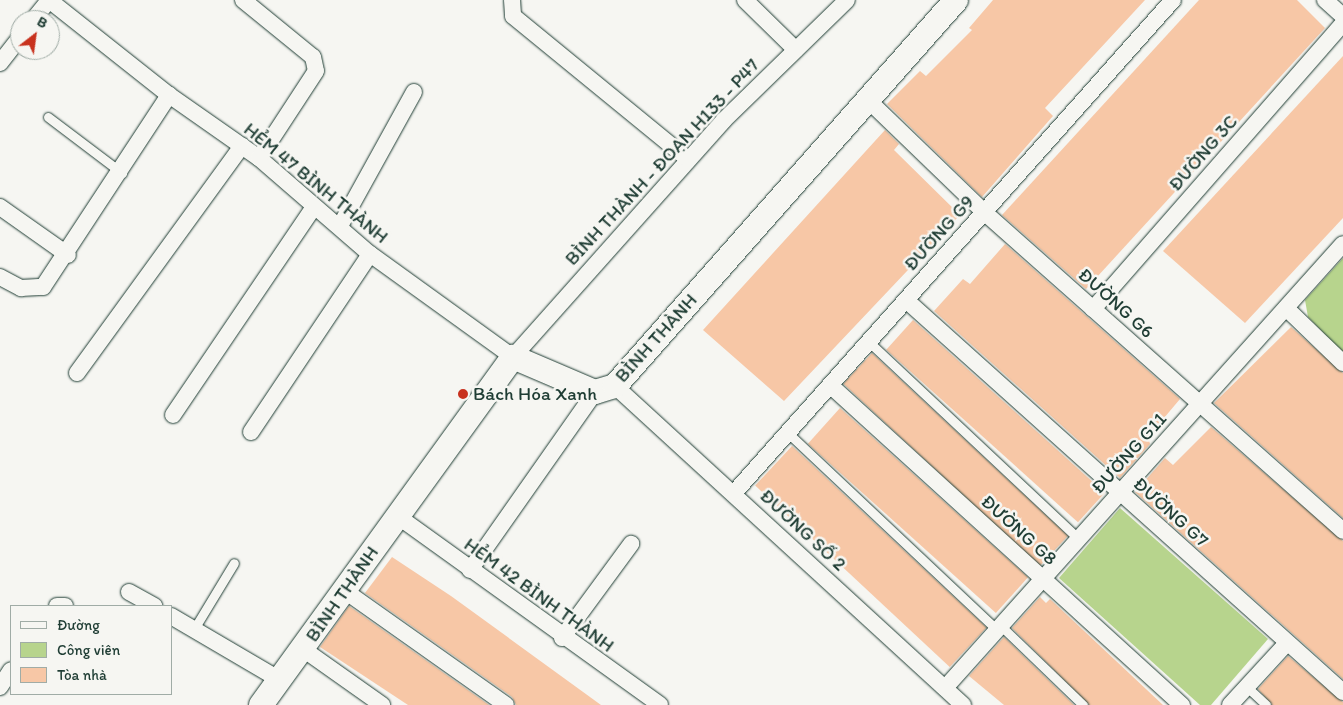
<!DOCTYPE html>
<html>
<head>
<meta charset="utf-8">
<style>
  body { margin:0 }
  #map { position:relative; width:1343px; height:705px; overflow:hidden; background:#f6f6f2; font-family:Itim,sans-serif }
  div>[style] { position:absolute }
  .green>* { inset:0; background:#b7d48d }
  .building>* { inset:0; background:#f7c7a6; transform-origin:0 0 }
  .roads { filter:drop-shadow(0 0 1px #1f3d34) drop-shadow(0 0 1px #1f3d34) }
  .lane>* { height:9px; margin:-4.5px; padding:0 4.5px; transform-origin:4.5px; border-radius:4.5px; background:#f6f6f2 }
  .street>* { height:16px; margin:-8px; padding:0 8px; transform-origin:8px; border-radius:8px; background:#f6f6f2 }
  .secondary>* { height:24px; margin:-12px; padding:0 12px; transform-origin:12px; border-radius:12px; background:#f6f6f2 }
  .dots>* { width:14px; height:14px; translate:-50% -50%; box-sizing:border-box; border:2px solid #f6f6f2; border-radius:50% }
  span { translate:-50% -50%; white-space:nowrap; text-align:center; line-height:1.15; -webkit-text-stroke:5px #f6f6f2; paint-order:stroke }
  .street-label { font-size:19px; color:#1f3d34 }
  .poi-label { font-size:19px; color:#1f3d34 }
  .left { translate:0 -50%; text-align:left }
  .legend { position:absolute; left:10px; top:605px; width:162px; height:90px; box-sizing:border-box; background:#f6f6f2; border:1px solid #a0aca6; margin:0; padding:6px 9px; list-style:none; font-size:15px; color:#1f3d34 }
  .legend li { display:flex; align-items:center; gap:10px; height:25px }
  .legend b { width:25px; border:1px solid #a0aca6 }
  .north { position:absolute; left:10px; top:10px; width:50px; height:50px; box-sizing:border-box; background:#f6f6f2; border:1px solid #a0aca6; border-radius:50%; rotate:30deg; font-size:14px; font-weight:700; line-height:20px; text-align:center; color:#1f3d34 }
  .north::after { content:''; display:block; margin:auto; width:18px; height:22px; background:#c8321e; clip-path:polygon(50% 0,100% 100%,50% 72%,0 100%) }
</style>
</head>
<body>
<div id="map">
  <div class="green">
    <div style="clip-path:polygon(1343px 258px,1343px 353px,1308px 317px,1305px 300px)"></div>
    <div style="clip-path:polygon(1120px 508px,1268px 639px,1211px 705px,1200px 705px,1059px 578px)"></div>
  </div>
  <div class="building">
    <div style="clip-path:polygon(993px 0,1145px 0,1045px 108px,1053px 116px,982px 197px,887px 104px,920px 71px,926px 76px,972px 30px,969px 28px)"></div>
    <div style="clip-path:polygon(1199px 0,1297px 0,1325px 28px,1086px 289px,1002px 215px)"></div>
    <div style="clip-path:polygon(1343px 56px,1343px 218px,1245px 323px,1163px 251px)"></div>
    <div style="clip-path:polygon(885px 130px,899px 144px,894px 150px,960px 215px,784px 401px,703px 330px)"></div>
    <div style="clip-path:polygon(1005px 244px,1180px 399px,1148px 437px,1150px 444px,1120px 478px,934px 311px,963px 279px,970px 284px)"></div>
    <div style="left:913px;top:320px;width:258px;height:40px;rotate:42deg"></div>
    <div style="clip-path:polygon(1291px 327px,1343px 373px,1343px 518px,1214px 403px)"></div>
    <div style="left:872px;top:353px;width:268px;height:42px;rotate:43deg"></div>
    <div style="left:840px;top:408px;width:253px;height:48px;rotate:42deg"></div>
    <div style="clip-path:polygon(1211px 427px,1343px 541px,1343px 679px,1135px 492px,1165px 458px,1173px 465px)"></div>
    <div style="left:792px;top:446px;width:266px;height:54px;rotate:43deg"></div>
    <div style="clip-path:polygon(392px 557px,451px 596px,601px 705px,516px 705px,512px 697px,365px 593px)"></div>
    <div style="clip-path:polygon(1040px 597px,1046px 603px,1050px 599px,1163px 705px,1089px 705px,1012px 628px)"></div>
    <div style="clip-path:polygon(349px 606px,489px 705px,408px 705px,320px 647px)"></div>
    <div style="clip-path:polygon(1004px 637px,1074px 705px,1004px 705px,969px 676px)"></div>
    <div style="clip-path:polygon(1288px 656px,1343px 702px,1343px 705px,1272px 705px,1258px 689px)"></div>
  </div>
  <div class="roads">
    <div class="lane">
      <div style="left:48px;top:117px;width:93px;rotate:37.1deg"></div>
      <div style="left:869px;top:342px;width:288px;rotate:43.2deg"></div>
      <div style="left:788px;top:433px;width:287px;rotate:43.3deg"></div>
      <div style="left:1001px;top:626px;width:114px;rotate:43.9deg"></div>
      <div style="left:194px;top:629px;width:77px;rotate:-58.8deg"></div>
      <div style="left:1247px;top:687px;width:26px;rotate:43deg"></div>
    </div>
    <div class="street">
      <div style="left:49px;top:0;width:153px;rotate:38.4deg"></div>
      <div style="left:169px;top:95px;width:110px;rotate:35deg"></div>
      <div style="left:259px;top:158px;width:147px;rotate:40.9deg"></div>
      <div style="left:370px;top:254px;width:176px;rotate:35.8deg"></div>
      <div style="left:513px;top:357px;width:316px;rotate:-48.3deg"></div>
      <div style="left:723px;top:121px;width:173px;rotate:-44.3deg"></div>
      <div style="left:243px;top:0;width:90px;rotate:39.2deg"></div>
      <div style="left:313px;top:57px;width:14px;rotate:78deg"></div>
      <div style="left:316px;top:71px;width:104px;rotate:123.2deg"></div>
      <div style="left:512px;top:0;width:16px;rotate:86deg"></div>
      <div style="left:513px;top:16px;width:226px;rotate:39.3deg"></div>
      <div style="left:745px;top:0;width:71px;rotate:44.4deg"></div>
      <div style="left:1325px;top:0;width:24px;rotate:42deg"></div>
      <div style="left:33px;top:20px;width:26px;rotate:-51deg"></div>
      <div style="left:0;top:63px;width:33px;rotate:-52deg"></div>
      <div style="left:867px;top:99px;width:163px;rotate:44deg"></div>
      <div style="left:984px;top:212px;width:480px;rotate:41.6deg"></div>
      <div style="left:0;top:207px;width:83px;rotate:35.2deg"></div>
      <div style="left:340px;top:226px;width:153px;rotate:-61.1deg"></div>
      <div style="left:0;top:277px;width:24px;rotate:28deg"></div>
      <div style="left:21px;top:288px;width:22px;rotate:-3deg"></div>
      <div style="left:43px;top:287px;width:230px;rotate:-56.7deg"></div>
      <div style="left:906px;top:300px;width:587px;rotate:41.89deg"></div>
      <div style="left:1286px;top:308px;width:79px;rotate:44deg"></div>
      <div style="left:1093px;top:309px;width:380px;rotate:-48.8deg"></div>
      <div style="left:77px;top:373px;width:281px;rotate:-54deg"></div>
      <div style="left:830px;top:385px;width:476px;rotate:42.3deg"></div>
      <div style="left:615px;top:386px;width:472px;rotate:42.5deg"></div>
      <div style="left:173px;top:415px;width:251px;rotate:-55.9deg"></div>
      <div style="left:251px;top:432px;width:214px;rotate:-56.2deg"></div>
      <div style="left:734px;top:493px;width:660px;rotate:-48.32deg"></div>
      <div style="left:396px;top:515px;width:325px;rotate:35.7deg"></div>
      <div style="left:470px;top:570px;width:218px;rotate:-54.9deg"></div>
      <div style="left:345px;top:591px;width:197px;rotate:35.3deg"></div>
      <div style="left:129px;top:592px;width:29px;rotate:29deg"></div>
      <div style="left:57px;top:606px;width:8px"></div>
      <div style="left:171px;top:616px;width:126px;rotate:30.4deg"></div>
      <div style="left:562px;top:638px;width:117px;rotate:-53.7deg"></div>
      <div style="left:303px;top:649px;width:97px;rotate:35.3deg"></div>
      <div style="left:0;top:687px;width:20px;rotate:-57deg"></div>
      <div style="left:945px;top:688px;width:596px;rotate:-48.13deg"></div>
      <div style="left:1230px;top:705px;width:84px;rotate:-47.4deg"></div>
    </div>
    <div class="secondary">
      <div style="left:261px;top:705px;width:430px;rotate:-54.1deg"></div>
      <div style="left:513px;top:357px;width:89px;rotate:23.1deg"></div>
      <div style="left:595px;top:392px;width:21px;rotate:-17deg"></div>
      <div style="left:615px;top:386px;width:515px;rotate:-48.54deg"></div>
    </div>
  </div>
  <div class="dots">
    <div style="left:463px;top:394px;background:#c8321e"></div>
  </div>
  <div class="street-label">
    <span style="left:1203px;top:153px;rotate:-49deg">ĐƯỜNG 3C</span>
    <span style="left:662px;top:162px;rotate:-47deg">BÌNH THÀNH - ĐOẠN H133 - P47</span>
    <span style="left:316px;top:183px;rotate:39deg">HẺM 47 BÌNH THÀNH</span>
    <span style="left:939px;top:233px;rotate:-48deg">ĐƯỜNG G9</span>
    <span style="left:1116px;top:303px;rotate:42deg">ĐƯỜNG G6</span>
    <span style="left:656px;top:338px;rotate:-48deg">BÌNH THÀNH</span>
    <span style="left:1129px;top:453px;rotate:-48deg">ĐƯỜNG G11</span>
    <span style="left:1171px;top:512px;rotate:42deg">ĐƯỜNG G7</span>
    <span style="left:803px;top:530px;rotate:43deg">ĐƯỜNG SỐ 2</span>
    <span style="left:1019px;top:530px;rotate:42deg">ĐƯỜNG G8</span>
    <span style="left:342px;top:594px;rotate:-55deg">BÌNH THÀNH</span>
    <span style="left:539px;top:595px;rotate:36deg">HẺM 42 BÌNH THÀNH</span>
  </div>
  <div class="poi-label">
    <span class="left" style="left:473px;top:394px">Bách Hóa Xanh</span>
  </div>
  <ul class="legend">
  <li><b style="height:6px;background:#f6f6f2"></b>Đường</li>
  <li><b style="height:14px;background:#b7d48d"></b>Công viên</li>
  <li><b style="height:14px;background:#f7c7a6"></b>Tòa nhà</li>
  </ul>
  <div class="north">B</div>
</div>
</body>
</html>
